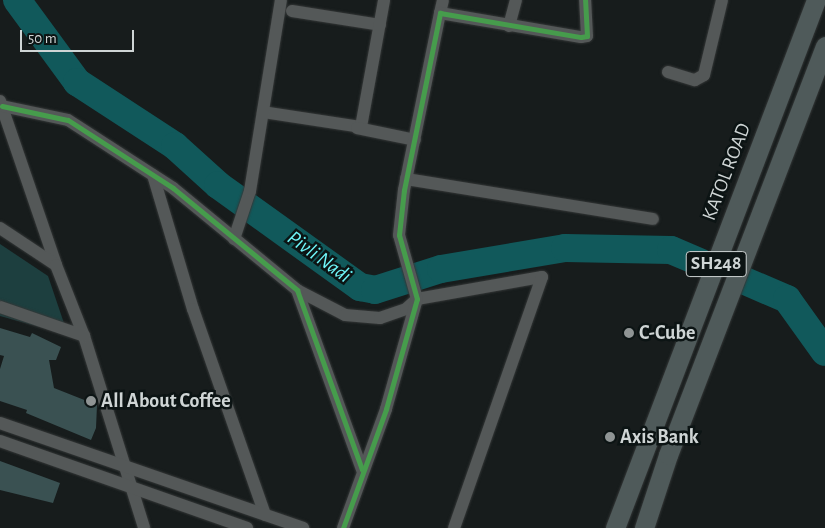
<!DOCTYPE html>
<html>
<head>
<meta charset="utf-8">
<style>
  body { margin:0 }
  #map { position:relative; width:825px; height:528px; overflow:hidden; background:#171c1c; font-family:"Alegreya Sans",sans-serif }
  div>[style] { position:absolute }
  .green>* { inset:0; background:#1d3f3f }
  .river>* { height:28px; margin:-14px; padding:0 14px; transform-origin:14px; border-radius:14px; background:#11595b }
  .building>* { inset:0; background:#3a5152 }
  .roads { filter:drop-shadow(0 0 1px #343737) drop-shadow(0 0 1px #343737) }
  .minor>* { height:12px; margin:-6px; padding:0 6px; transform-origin:6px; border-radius:6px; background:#545858 }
  .primary>* { height:19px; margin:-9.5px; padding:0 9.5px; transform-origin:9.5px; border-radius:9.5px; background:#4f5a5a }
  .cycleway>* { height:5px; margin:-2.5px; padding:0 2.5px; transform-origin:2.5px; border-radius:2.5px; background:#469c4c }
  .dots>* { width:14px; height:14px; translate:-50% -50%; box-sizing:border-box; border:2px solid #0c1414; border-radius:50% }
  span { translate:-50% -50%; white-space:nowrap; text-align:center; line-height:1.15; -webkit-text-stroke:5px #0c1414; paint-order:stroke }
  .shield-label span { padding:1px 4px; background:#0c1414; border:1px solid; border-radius:4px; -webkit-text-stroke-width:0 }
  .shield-label { font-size:19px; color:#cfd5d5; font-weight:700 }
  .street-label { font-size:20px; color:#cfd5d5 }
  .poi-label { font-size:20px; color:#cfd5d5; font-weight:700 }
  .left { translate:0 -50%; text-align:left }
  .water-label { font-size:21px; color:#6ff6f9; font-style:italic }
  .scale { position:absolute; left:20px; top:30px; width:114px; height:22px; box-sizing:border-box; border:2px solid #cfd5d5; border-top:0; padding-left:6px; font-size:15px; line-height:18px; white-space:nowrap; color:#cfd5d5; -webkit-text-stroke:4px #0c1414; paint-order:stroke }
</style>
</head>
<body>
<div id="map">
  <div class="green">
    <div style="clip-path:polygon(0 244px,48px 276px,68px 335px,0 316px)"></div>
  </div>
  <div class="river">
    <div style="left:17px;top:0;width:102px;rotate:53.8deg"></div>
    <div style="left:77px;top:82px;width:117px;rotate:33.1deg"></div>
    <div style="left:175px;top:146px;width:58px;rotate:42.2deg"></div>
    <div style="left:218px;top:185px;width:175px;rotate:35.7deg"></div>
    <div style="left:360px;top:287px;width:15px;rotate:11deg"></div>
    <div style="left:375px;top:290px;width:69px;rotate:-17.7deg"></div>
    <div style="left:441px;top:269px;width:126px;rotate:-9.6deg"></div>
    <div style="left:565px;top:248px;width:106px;rotate:1.1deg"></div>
    <div style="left:671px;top:250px;width:33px;rotate:23deg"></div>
    <div style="left:745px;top:281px;width:46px;rotate:23.2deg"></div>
    <div style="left:787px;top:299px;width:65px;rotate:54.4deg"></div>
  </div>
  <div class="building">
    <div style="clip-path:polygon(0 328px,30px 337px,32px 333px,61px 347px,56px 360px,49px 360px,54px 388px,97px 405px,96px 428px,91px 440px,26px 413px,27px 410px,0 401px,0 369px,4px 356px,0 355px)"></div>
    <div style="clip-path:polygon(0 461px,60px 483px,53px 503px,0 490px)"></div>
  </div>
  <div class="roads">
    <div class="minor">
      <div style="left:292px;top:11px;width:89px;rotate:9deg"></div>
      <div style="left:440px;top:13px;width:13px;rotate:-77deg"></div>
      <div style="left:509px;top:26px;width:27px;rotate:-75deg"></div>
      <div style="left:668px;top:72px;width:28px;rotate:17deg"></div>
      <div style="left:695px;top:80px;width:10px;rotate:-29deg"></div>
      <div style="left:704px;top:75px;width:77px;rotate:-76.5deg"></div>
      <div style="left:0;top:101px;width:173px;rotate:71.1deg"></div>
      <div style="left:2px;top:106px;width:67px;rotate:12deg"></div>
      <div style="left:68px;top:120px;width:125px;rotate:32.9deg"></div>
      <div style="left:173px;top:188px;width:161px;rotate:39.4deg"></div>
      <div style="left:297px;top:290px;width:191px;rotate:70.1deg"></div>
      <div style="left:263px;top:112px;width:99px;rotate:8.7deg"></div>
      <div style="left:361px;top:127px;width:129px;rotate:-79.7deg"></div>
      <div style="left:357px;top:128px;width:59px;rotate:11.7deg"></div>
      <div style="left:153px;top:175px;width:140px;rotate:73.4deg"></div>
      <div style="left:193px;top:309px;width:218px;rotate:70.7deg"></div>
      <div style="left:406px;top:179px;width:250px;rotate:9.2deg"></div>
      <div style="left:0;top:228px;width:67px;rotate:33.5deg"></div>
      <div style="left:56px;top:265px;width:76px;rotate:68.5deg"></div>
      <div style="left:84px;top:336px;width:201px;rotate:72.6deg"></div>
      <div style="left:234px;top:239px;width:51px;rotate:-71.6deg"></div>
      <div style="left:250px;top:191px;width:193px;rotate:-80.8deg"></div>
      <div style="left:297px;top:290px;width:54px;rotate:27.5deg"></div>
      <div style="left:345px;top:315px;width:35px;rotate:5deg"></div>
      <div style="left:380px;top:318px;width:28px;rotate:-19deg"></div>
      <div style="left:406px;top:309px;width:15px;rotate:-42deg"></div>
      <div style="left:417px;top:299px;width:127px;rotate:-10deg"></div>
      <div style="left:542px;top:277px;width:266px;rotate:109.3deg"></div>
      <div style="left:0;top:307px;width:89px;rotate:19deg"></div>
      <div style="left:0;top:423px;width:321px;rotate:19.1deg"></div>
      <div style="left:0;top:441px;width:262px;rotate:19.4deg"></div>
      <div style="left:343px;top:528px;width:127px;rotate:-70.1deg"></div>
      <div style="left:386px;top:409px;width:114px;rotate:-74.3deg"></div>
      <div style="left:417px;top:299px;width:66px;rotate:-105.7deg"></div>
      <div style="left:399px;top:235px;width:45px;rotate:-83.7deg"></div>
      <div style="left:404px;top:190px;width:181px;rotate:-78.5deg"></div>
      <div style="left:440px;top:13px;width:143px;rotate:9.7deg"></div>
      <div style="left:581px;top:37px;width:6px;rotate:-9deg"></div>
      <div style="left:587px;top:36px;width:36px;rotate:-93deg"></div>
    </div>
    <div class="primary">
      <div style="left:615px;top:528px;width:565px;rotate:-69.16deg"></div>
      <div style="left:644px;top:528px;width:77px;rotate:-71.8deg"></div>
      <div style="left:668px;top:455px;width:438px;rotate:-69deg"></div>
    </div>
  </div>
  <div class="cycleway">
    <div style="left:2px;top:106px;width:67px;rotate:12deg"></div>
    <div style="left:68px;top:120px;width:125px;rotate:32.9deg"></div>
    <div style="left:173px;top:188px;width:161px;rotate:39.4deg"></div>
    <div style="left:297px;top:290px;width:191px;rotate:70.1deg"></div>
    <div style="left:343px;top:528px;width:127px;rotate:-70.1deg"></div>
    <div style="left:386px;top:409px;width:114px;rotate:-74.3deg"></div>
    <div style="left:417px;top:299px;width:66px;rotate:-105.7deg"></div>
    <div style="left:399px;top:235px;width:45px;rotate:-83.7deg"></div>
    <div style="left:404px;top:190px;width:181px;rotate:-78.5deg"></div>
    <div style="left:440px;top:13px;width:143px;rotate:9.7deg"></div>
    <div style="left:581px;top:37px;width:6px;rotate:-9deg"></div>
    <div style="left:587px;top:36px;width:36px;rotate:-93deg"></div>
  </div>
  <div class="dots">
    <div style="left:629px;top:333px;background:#8f9494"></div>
    <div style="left:91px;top:401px;background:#8f9494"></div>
    <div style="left:610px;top:437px;background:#8f9494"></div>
  </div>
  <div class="shield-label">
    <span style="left:716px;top:264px">SH248</span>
  </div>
  <div class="street-label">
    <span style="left:727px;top:172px;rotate:-69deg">KATOL ROAD</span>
  </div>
  <div class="poi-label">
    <span class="left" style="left:639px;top:333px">C-Cube</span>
    <span class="left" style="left:101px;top:401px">All About Coffee</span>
    <span class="left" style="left:620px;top:437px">Axis Bank</span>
  </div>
  <div class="water-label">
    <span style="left:319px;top:257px;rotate:36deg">Pivli Nadi</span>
  </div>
  <div class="scale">50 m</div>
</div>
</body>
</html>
